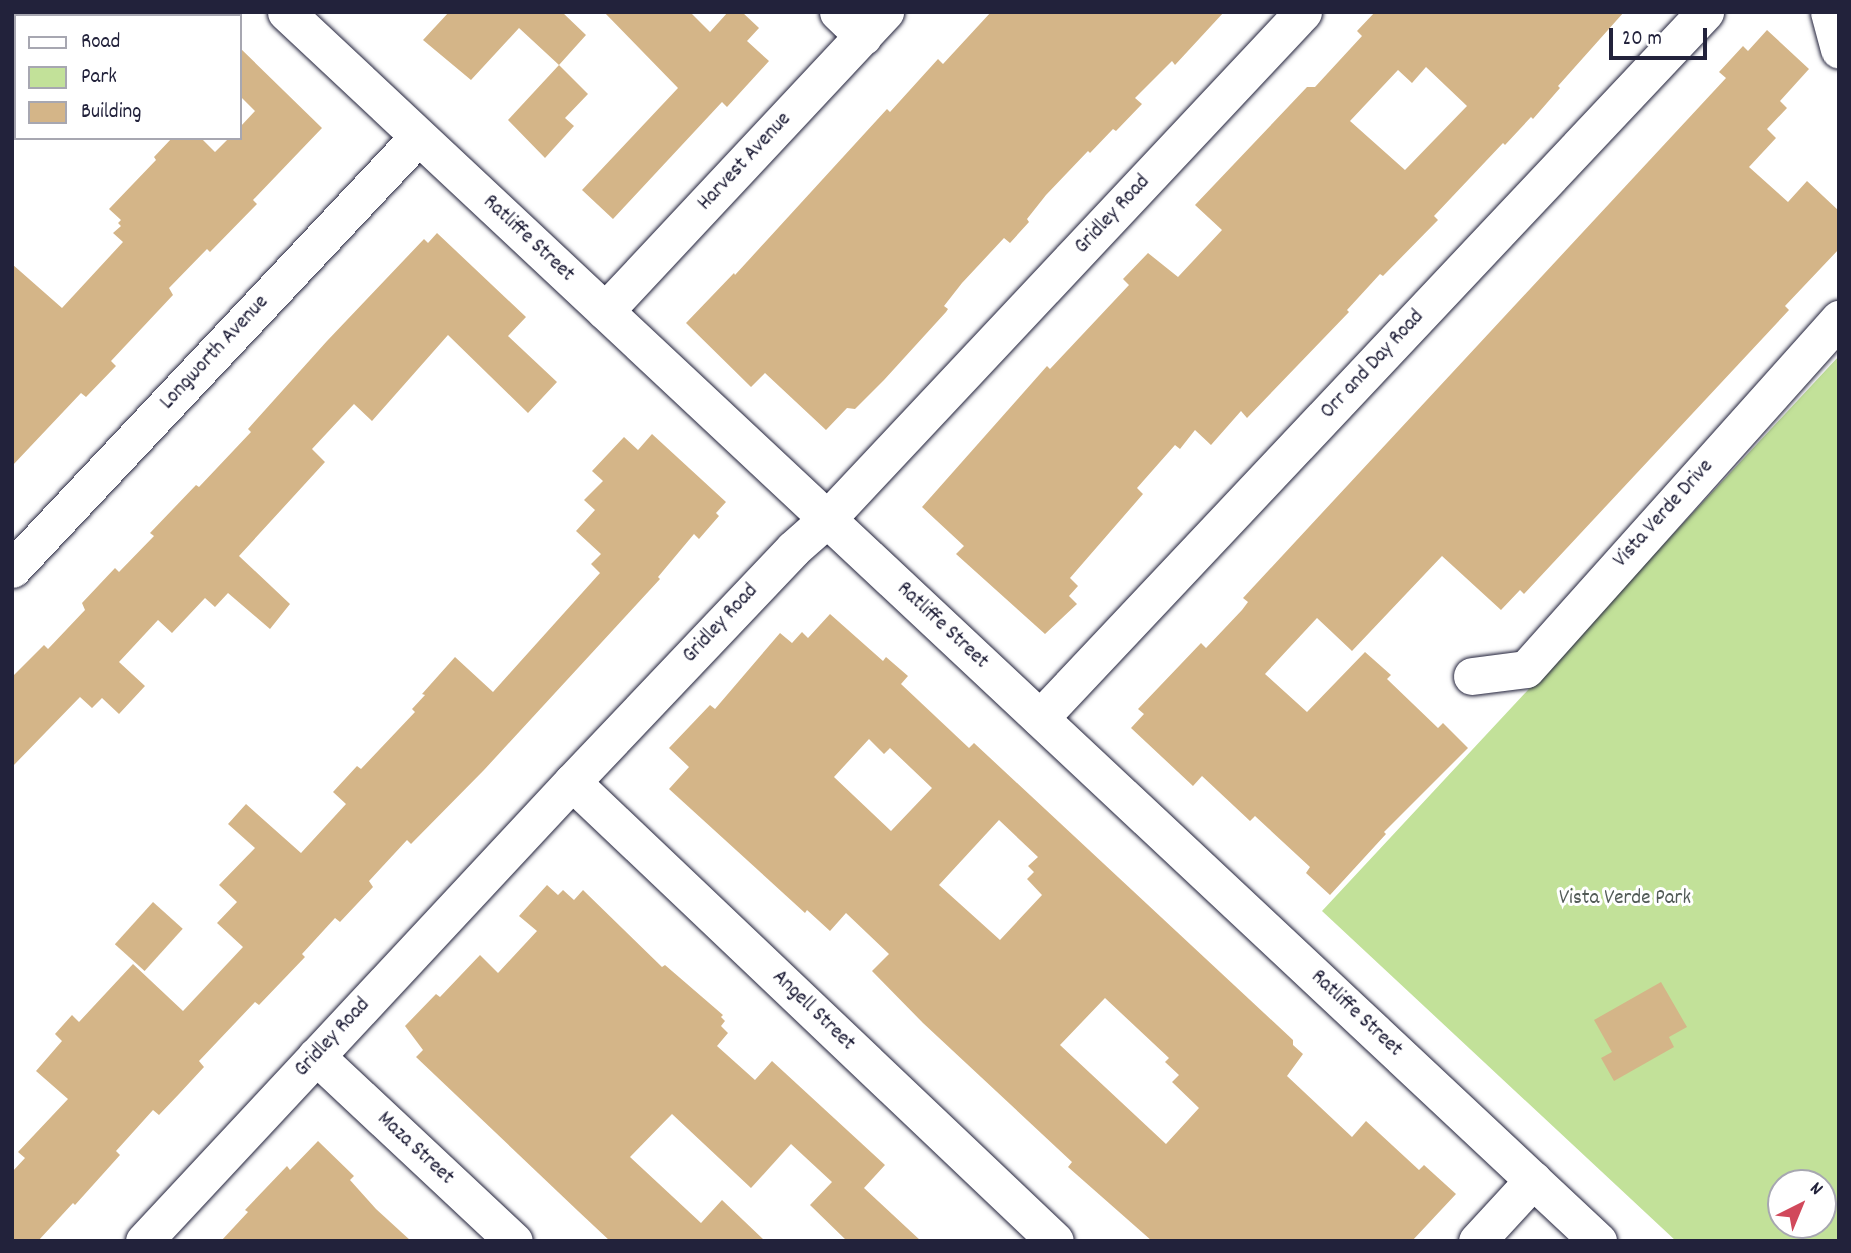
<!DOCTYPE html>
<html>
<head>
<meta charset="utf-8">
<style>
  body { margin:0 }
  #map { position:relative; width:1851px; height:1253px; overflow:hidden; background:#fff; font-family:Dekko,sans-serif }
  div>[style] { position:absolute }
  .green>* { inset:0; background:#c2e199 }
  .building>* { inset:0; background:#d4b588; transform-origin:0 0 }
  .roads { filter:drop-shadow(0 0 2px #22223b) drop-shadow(0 0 2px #22223b) }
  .minor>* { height:37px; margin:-18.5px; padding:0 18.5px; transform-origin:18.5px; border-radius:18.5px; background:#fff }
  span { translate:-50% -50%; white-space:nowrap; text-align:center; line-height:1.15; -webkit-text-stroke:6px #fff; paint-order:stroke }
  .street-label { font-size:21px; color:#22223b }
  .park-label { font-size:21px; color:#525b57 }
  .frame { position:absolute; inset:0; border:14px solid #22223b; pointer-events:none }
  .legend { position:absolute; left:14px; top:14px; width:228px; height:126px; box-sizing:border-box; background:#fff; border:2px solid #a7a7b1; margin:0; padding:9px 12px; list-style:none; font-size:21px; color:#22223b }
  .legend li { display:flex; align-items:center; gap:14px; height:35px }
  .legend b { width:35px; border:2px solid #a7a7b1 }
  .north { position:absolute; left:1767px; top:1169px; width:70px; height:70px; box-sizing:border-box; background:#fff; border:2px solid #a7a7b1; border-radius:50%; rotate:43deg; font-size:19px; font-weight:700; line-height:28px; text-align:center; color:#22223b }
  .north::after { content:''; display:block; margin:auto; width:24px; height:32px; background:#d1495b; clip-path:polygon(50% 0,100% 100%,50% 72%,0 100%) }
  .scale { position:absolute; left:1609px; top:28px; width:98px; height:32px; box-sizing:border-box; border:4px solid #22223b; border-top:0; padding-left:9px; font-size:21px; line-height:24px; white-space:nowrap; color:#22223b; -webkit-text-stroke:5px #fff; paint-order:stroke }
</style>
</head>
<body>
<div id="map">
  <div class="green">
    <div style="clip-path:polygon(evenodd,1839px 356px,1839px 1241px,1676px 1241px,1322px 911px,1839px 356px,1781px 1183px,1823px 1183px,1823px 1225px,1781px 1225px,1781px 1183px)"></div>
  </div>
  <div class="building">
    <div style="clip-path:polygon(449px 12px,562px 12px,586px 35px,559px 65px,519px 28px,471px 80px,423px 40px)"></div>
    <div style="clip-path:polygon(604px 12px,690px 12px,710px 32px,728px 12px,742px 12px,759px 28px,747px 41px,769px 61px,727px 107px,722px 102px,613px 219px,582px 190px,678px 88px)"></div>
    <div style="clip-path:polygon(991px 12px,1224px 12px,1175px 65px,1172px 61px,1135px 98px,1142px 104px,1116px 131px,1113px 129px,1090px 153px,1088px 151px,1046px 195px,1027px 219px,1029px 222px,1010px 243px,1004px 238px,962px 283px,944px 306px,948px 309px,946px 312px,884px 380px,855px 409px,847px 408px,826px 430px,765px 373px,751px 387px,686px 323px,734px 273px,735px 275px,887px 109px,890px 112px,938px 59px,943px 64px)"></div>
    <div style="clip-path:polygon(evenodd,1375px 12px,1624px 12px,1558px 86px,1560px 88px,1533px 119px,1531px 117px,1505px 145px,1503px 143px,1434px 216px,1438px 220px,1383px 276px,1380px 274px,1347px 310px,1349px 312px,1247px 418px,1241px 411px,1211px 445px,1195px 430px,1180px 449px,1175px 445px,1137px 488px,1143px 494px,1070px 578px,1078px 586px,1069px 596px,1077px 604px,1045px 634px,956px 554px,964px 546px,922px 507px,1047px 366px,1050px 369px,1129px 285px,1123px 279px,1148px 253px,1178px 277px,1222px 230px,1195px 205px,1307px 87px,1315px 87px,1362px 36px,1357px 31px,1375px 12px,1426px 67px,1467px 106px,1405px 170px,1350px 121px,1398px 70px,1412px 83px,1426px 67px)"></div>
    <div style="clip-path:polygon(1767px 30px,1809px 69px,1780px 101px,1787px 108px,1767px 129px,1776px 138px,1749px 167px,1788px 202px,1807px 181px,1839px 211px,1839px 249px,1785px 306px,1789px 310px,1524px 594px,1520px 590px,1501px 610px,1442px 556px,1352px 651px,1317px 618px,1265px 674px,1307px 712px,1365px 652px,1391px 675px,1387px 679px,1438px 728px,1443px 723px,1468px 748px,1384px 832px,1386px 834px,1330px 895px,1306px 873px,1310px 867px,1255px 816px,1250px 821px,1202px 776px,1193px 786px,1131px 728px,1144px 714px,1138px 709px,1201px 643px,1206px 648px,1242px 610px,1248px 602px,1243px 598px,1726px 78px,1719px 72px,1743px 46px,1748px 51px)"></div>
    <div style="clip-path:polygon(240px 48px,322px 128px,253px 200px,257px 204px,210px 252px,207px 249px,169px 288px,173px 295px,111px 361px,116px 366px,86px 397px,81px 393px,12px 466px,12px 264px,62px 308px,123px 242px,113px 233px,121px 226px,118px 223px,121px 220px,109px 209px,156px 160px,154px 157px,172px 138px,201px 138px,215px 152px,229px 138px,240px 138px,240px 127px,255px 111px,240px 96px)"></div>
    <div style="clip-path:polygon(559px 65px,588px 94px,565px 118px,574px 126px,545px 158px,508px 120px)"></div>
    <div style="clip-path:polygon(437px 233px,526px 317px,508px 336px,557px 382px,528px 413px,448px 335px,372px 421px,354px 404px,312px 449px,325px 462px,239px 556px,290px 604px,270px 629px,228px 593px,215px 607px,205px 598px,172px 633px,158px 620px,119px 662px,145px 686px,119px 714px,102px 698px,92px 708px,80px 697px,12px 767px,12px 677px,44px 645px,48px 649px,85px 610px,82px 603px,115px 568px,119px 572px,154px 536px,150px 533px,196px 485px,199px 487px,251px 432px,248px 429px,327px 341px,424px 239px,428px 243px)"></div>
    <div style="clip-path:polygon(652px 434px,726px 502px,716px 513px,719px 516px,699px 539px,694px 534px,658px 577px,660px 579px,484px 770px,411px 844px,407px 840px,369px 881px,373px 887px,340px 922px,335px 918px,302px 954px,305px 957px,259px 1005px,255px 1002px,199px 1061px,204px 1067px,179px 1094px,159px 1115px,153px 1110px,116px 1151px,120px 1155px,75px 1205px,73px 1203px,38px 1241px,12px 1241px,12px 1172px,25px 1158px,18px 1152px,68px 1099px,36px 1071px,62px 1041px,55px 1034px,72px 1015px,79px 1022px,133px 964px,183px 1011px,243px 947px,217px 923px,237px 902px,219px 885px,255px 848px,228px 824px,246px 804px,301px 853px,346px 804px,333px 792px,357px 766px,361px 769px,415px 712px,412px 709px,425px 695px,422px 694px,455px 657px,493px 692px,600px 573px,591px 564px,601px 554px,576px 531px,595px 510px,584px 500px,603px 481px,592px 471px,624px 437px,638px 450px)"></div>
    <div style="clip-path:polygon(evenodd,830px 614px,883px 661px,886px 657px,908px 676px,901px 684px,969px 748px,974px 743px,1293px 1040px,1293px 1045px,1303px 1054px,1287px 1076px,1352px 1137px,1366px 1121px,1419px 1170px,1424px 1165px,1456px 1194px,1412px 1241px,1152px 1241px,1068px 1167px,1072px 1162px,923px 1023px,872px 971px,889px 954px,846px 913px,830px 931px,807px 910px,805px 913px,669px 789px,689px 767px,669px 748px,710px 705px,715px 709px,780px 633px,792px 643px,802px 632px,808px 638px,830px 614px,869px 739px,884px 754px,890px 748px,932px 788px,891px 831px,834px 777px,869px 739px,830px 614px,999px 820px,1038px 857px,1028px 866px,1034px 872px,1027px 879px,1042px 895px,1000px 940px,939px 885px,999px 820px,830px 614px,1105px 998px,1169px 1058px,1165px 1062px,1179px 1075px,1172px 1082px,1199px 1108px,1166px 1144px,1060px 1045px,1105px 998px)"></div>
    <div style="clip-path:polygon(547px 885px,558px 895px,563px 890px,574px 900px,583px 890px,662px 967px,665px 965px,723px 1015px,721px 1017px,725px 1021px,721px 1026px,728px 1033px,717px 1046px,755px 1080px,772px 1061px,885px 1165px,864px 1188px,921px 1241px,847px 1241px,810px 1205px,832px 1182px,791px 1144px,751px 1188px,672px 1114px,630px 1157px,701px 1223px,722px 1200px,765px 1241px,610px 1241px,578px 1211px,416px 1057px,423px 1050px,405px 1026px,436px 994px,440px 997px,480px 955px,498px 973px,537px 931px,519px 916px)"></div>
    <div style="left:153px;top:902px;width:40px;height:57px;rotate:42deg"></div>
    <div style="clip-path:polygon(1661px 982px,1687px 1027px,1669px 1037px,1674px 1047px,1614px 1081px,1601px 1058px,1612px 1052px,1594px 1020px)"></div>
    <div style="clip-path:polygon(318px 1141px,354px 1176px,350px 1180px,376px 1209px,411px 1241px,221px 1241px,248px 1212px,245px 1210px,287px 1166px,290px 1170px)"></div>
  </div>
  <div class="roads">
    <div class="minor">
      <div style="left:286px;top:12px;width:1798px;rotate:43.13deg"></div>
      <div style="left:838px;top:12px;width:35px;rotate:44deg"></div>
      <div style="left:1829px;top:12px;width:39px;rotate:75deg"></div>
      <div style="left:605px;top:311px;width:410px;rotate:-46.9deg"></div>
      <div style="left:12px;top:569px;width:593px;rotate:-46.78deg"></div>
      <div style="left:1472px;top:676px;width:54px;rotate:-7.4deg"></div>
      <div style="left:1526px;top:669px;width:470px;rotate:-48.2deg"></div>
      <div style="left:1040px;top:718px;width:970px;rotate:-46.71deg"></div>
      <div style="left:572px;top:782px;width:666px;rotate:43.54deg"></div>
      <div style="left:316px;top:1056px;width:271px;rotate:43.1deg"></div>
      <div style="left:144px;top:1241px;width:628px;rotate:-47deg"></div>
      <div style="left:572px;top:782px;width:321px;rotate:-46.5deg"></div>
      <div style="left:793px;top:549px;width:47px;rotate:-41.5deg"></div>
      <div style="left:828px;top:518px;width:694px;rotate:-46.81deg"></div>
      <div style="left:1477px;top:1241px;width:83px;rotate:-47.4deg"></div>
    </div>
  </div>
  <div class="street-label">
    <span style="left:745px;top:162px;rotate:-47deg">Harvest Avenue</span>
    <span style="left:1113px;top:215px;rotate:-47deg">Gridley Road</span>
    <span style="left:528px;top:239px;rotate:43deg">Ratliffe Street</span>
    <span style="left:215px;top:353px;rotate:-47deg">Longworth Avenue</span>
    <span style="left:1373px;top:365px;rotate:-47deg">Orr and Day Road</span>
    <span style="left:1664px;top:514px;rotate:-48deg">Vista Verde Drive</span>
    <span style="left:721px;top:624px;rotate:-47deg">Gridley Road</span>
    <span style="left:942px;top:626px;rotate:43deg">Ratliffe Street</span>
    <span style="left:813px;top:1011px;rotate:44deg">Angell Street</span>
    <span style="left:1356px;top:1014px;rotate:43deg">Ratliffe Street</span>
    <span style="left:333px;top:1038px;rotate:-47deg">Gridley Road</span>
    <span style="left:415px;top:1149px;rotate:43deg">Maza Street</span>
  </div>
  <div class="park-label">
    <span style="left:1625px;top:899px">Vista Verde Park</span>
  </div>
  <div class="frame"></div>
  <ul class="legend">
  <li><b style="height:9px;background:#fff"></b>Road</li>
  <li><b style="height:19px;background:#c2e199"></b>Park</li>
  <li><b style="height:19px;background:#d4b588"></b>Building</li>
  </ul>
  <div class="north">N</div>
  <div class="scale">20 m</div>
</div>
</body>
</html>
